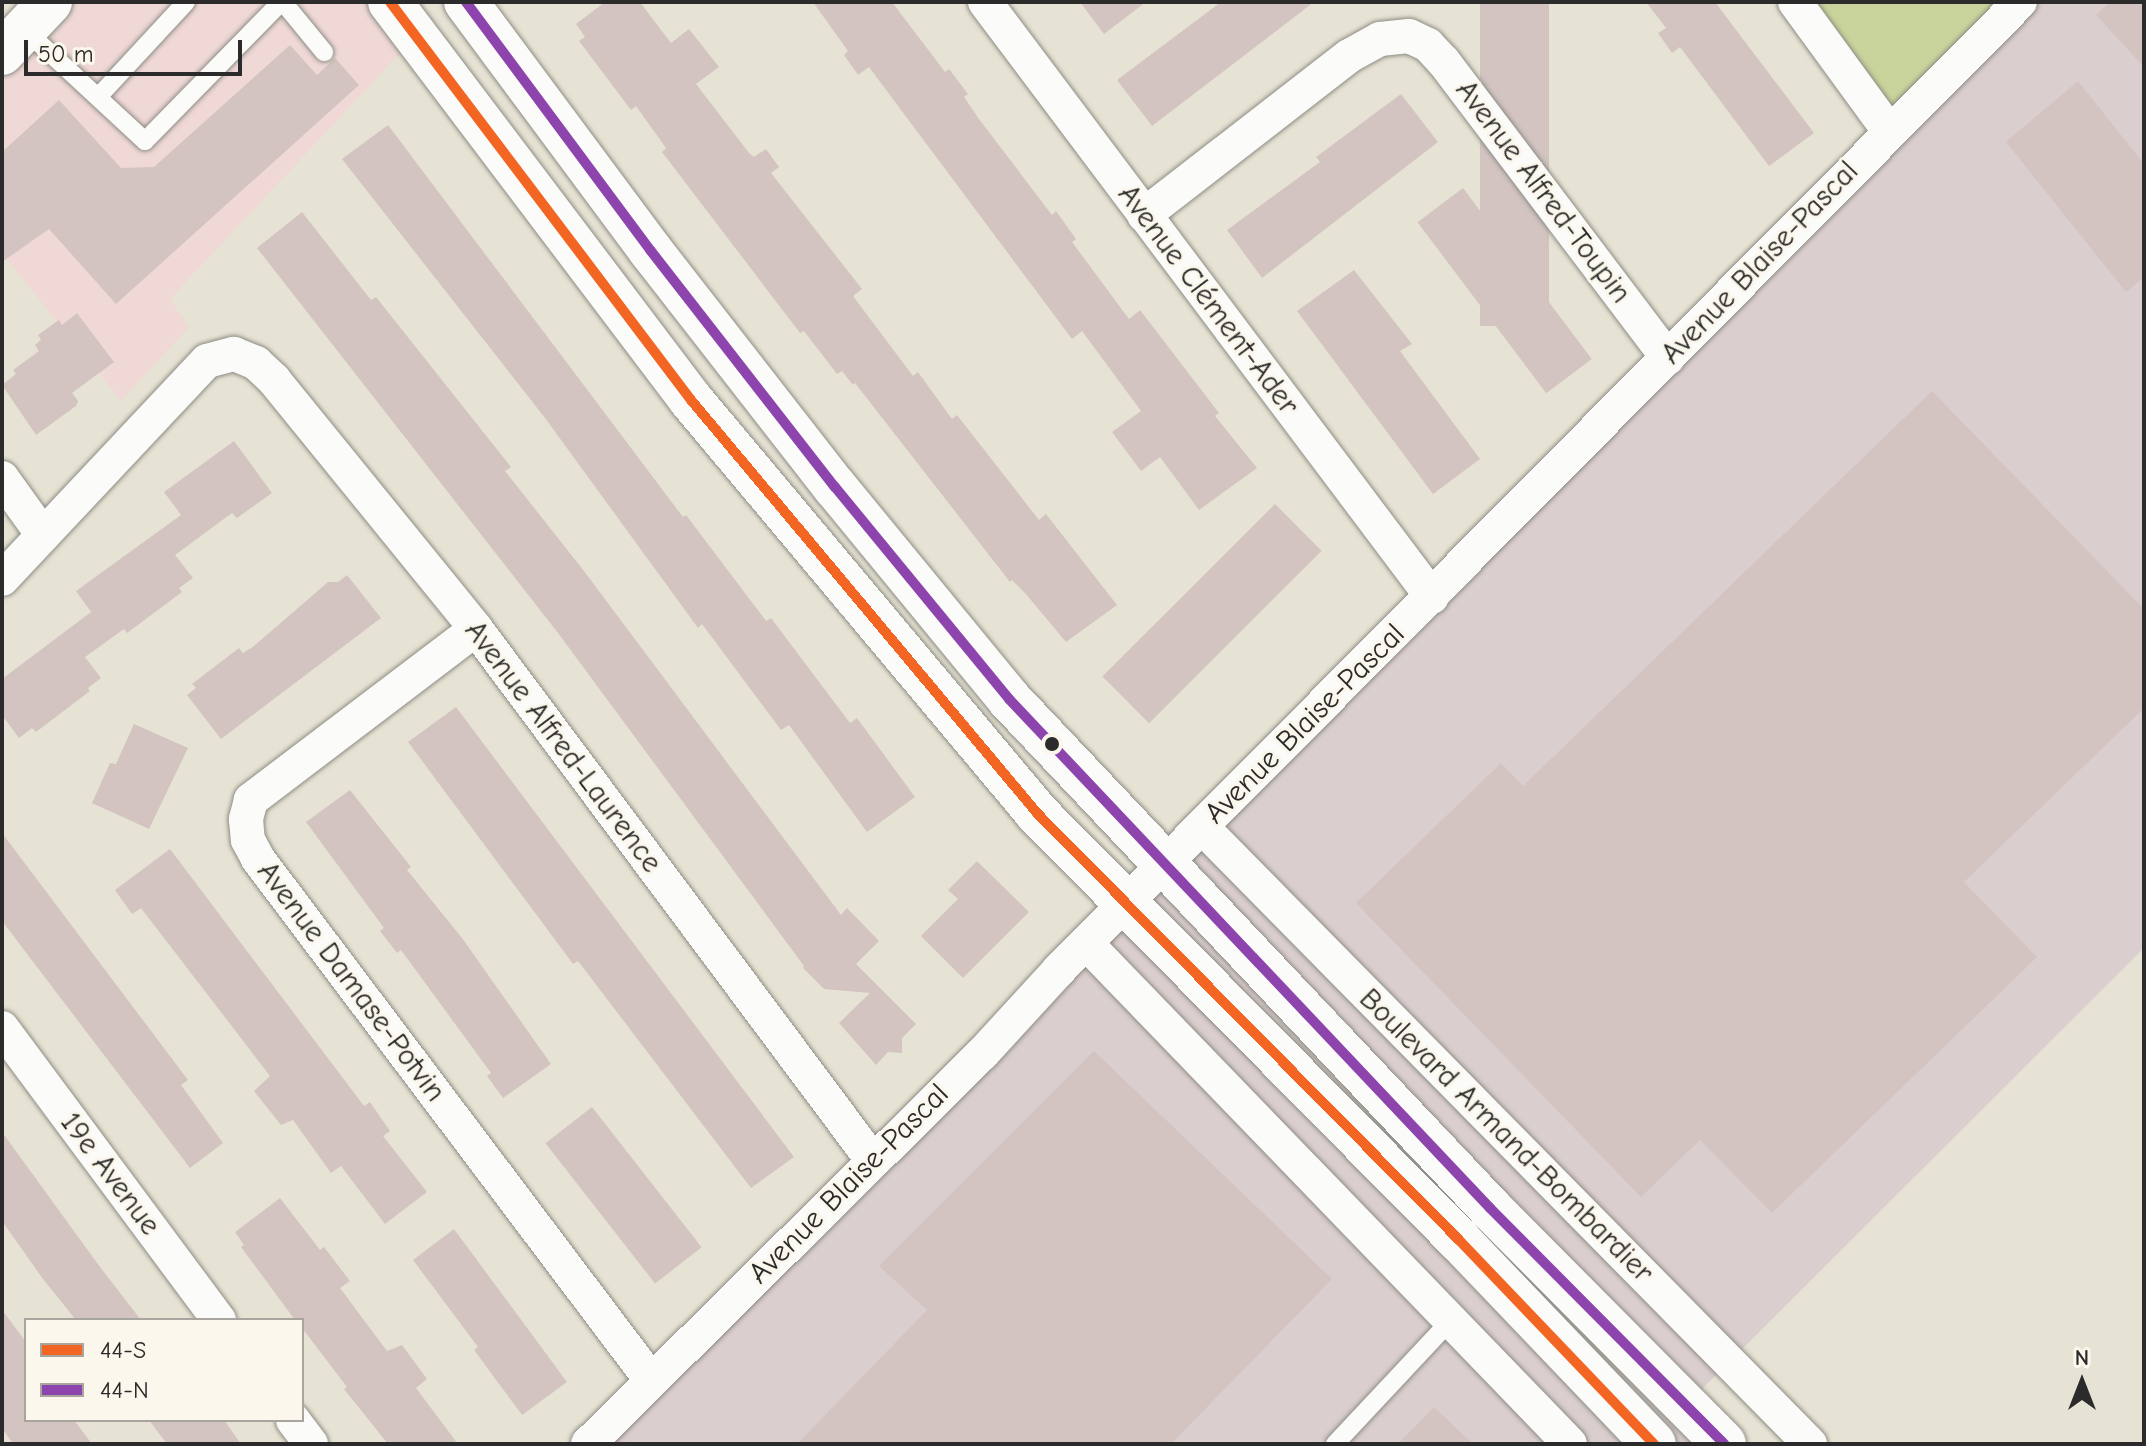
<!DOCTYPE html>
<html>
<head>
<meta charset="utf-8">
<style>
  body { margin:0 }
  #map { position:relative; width:2146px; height:1446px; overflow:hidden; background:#e7e3d4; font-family:"Comic Neue",sans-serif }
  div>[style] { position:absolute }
  .built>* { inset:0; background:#efd8d6 }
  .industrial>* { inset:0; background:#dbcece }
  .green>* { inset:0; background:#c8d49b }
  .building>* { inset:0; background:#d3c4c2; transform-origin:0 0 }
  .roads { filter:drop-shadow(0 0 2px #8e8d85) drop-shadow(0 0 2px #8e8d85) }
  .service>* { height:18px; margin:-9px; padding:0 9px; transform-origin:9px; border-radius:9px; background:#fbfbf9 }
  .minor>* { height:34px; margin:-17px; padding:0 17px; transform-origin:17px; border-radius:17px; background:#fbfbf9 }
  .tertiary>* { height:44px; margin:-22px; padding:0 22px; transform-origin:22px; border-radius:22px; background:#fbfbf9 }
  .bus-1>* { height:10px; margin:-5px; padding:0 5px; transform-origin:5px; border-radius:5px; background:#f26522 }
  .bus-2>* { height:10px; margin:-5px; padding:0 5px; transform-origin:5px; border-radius:5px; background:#8e44ad }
  .dots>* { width:22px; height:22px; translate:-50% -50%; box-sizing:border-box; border:4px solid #fbf7ec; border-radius:50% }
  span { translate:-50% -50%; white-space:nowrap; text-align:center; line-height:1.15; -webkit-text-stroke:6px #fbf7ec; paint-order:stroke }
  .street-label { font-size:30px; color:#2b2b2b }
  .frame { position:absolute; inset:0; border:4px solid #2b2b2b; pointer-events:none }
  .legend { position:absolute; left:24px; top:1318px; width:280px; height:104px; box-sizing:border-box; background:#fbf7ec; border:2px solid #a8a59f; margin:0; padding:10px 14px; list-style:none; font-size:24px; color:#2b2b2b }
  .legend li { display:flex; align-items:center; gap:16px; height:40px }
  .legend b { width:40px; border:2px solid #a8a59f }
  .north { position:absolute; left:2042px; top:1342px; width:80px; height:80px; -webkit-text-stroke:6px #fbf7ec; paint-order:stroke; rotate:0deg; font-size:22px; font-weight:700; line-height:32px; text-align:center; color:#2b2b2b }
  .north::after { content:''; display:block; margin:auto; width:28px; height:36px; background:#2b2b2b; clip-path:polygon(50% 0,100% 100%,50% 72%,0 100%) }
  .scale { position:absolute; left:24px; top:40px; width:218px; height:36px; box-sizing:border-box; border:4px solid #2b2b2b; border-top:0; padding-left:10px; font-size:24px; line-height:28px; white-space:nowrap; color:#2b2b2b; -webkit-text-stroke:6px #fbf7ec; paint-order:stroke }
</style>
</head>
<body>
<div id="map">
  <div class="built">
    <div style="clip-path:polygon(69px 2px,366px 2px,402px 51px,170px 299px,189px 327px,121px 401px,2px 253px,2px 75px)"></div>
  </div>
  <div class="industrial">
    <div style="clip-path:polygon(2020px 2px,2144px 2px,2144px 948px,1686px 1405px,1724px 1444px,588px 1444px)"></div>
  </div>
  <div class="green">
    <div style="clip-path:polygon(1795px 2px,2020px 2px,1889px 131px)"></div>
  </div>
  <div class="building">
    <div style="clip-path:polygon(605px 2px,640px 2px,671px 43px,689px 29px,719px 67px,696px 84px,749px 153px,754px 157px,766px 149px,779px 167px,771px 173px,862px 289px,853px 296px,913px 376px,918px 372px,952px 419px,957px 415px,1039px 520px,1046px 514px,1117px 605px,1066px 642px,1025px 593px,1012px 580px,1010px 582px,855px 383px,853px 385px,842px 371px,837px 374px,804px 331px,800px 333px,662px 152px,666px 148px,636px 106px,631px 110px,579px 41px,585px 37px,576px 24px)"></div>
    <div style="clip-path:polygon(813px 2px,892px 2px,945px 72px,949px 69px,968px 94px,964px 97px,979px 119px,1052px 215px,1056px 211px,1076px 239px,1072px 242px,1129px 319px,1140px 310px,1219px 413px,1215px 416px,1257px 468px,1199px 510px,1160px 457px,1141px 471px,1112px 432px,1141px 411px,1082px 331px,1072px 339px,869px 67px,858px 75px,844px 55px,848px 51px)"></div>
    <div style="clip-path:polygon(1080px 2px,1146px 2px,1104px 34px)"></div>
    <div style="clip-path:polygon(1221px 2px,1314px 2px,1152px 126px,1117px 80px)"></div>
    <div style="left:1480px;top:2px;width:69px;height:324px"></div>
    <div style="clip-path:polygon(1646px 2px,1715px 2px,1814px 133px,1769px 166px,1680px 47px,1672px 53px,1658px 33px,1666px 28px)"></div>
    <div style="clip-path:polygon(2110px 2px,2144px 2px,2144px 67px,2096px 15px)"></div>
    <div style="clip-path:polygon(290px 45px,317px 75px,335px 58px,359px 85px,116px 304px,49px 229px,2px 262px,2px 152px,59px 100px,121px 168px,154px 167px)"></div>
    <div style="clip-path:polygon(2078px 81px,2144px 164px,2144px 277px,2126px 292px,2006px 142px)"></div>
    <div style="clip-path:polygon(1401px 94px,1438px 142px,1262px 278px,1227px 230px,1320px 162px,1316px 157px)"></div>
    <div style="clip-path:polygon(388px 125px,683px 517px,686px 515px,766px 621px,771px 618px,850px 723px,857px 718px,915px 797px,867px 832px,789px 725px,781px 730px,702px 624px,698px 628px,545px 418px,342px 159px)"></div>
    <div style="left:1463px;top:188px;width:214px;height:57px;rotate:53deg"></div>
    <div style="clip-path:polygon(302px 212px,371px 300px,376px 297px,511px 467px,505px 471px,584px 571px,841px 915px,847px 908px,879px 941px,856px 964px,916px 1024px,902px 1038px,902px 1053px,888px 1052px,876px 1065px,839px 1023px,870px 993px,824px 989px,803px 968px,804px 966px,558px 633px,257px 248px)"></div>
    <div style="clip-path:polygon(1354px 270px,1412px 344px,1400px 351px,1480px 459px,1433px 494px,1297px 311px)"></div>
    <div style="clip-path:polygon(77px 313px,114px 362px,72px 393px,78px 401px,76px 406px,36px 435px,2px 385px,16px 374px,13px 370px,39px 351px,35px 345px,41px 340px,38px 335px,59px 320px,62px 325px)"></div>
    <div style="clip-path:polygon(1932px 391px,2144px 609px,2144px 708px,1964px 882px,2037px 957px,1772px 1213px,1700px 1140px,1641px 1197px,1356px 903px,1501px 763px,1523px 786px)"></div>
    <div style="clip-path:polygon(234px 441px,272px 493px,237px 518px,232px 513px,175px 555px,193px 578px,179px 588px,182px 592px,127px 633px,124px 629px,85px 657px,101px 678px,88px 688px,90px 691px,36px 732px,32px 728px,19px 738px,2px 715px,2px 679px,91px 612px,76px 591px,181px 515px,164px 492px)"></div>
    <div style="left:1275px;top:504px;width:66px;height:244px;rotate:45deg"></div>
    <div style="clip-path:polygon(347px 575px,381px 618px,221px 739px,187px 695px,196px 688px,192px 684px,239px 648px,243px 653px,254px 646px,328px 582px,338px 582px)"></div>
    <div style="clip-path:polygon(456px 707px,794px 1157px,751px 1188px,578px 961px,573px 964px,408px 742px)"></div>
    <div style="clip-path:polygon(134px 724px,188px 748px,149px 829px,92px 803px,110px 763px,116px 764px)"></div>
    <div style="clip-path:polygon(350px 790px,411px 867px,407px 870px,462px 938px,551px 1064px,503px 1098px,487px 1076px,491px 1073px,401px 950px,397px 953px,380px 931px,384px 928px,306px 822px)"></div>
    <div style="clip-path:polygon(2px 833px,188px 1080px,181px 1085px,223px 1143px,190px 1168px,2px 921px)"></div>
    <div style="clip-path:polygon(170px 849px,364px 1106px,370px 1102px,390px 1131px,383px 1136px,427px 1192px,385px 1224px,341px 1166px,331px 1173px,293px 1120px,281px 1125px,254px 1091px,270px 1076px,141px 908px,132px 914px,115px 890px)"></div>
    <div style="clip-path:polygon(977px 861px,1029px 912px,963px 978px,921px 936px,958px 899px,948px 890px)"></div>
    <div style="clip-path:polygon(1094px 1051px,1332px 1279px,1171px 1444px,797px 1444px,927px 1310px,879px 1266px)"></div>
    <div style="left:592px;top:1107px;width:178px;height:59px;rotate:52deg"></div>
    <div style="clip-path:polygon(2px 1132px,100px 1267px,141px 1320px,76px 1320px,43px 1279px,2px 1221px)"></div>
    <div style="clip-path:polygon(280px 1198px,320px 1250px,324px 1247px,350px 1281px,340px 1288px,387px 1351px,402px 1345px,427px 1379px,416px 1388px,458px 1444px,388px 1444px,344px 1389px,347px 1387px,302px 1328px,302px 1320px,295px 1320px,241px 1247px,244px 1245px,235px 1232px)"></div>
    <div style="clip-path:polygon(454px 1229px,567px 1382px,522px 1415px,474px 1350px,478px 1347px,413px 1260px)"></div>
    <div style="clip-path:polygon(2px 1310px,26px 1342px,26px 1420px,74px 1420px,92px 1444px,13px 1444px,2px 1428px)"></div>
    <div style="clip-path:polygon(1434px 1407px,1473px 1444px,1398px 1444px)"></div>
    <div style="clip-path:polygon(149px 1420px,224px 1420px,241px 1444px,167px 1444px)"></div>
  </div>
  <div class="roads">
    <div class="service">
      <div style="left:283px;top:2px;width:65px;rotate:50.6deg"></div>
      <div style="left:24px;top:29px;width:165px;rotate:42.8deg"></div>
      <div style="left:145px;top:141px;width:194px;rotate:-45.6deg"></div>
      <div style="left:99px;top:96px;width:128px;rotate:-47.2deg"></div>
      <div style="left:1335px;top:1444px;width:168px;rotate:-46.9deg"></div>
    </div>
    <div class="minor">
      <div style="left:985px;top:2px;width:744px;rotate:53.08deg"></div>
      <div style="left:1795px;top:2px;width:160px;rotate:53.9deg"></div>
      <div style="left:1144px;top:215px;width:259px;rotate:-37.8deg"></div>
      <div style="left:1349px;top:56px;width:35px;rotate:-29deg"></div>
      <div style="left:1380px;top:39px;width:29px;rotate:-6deg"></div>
      <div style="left:1409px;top:36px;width:21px;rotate:25deg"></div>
      <div style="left:1428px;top:45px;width:23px;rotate:47deg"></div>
      <div style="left:1444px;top:62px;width:371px;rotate:52.9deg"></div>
      <div style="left:2px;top:478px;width:70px;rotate:54.3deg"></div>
      <div style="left:2px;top:579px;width:299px;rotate:-46.8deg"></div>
      <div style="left:207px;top:361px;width:28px;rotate:-15deg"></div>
      <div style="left:234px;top:354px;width:24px;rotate:22deg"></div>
      <div style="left:256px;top:363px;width:25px;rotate:43deg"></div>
      <div style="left:274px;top:380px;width:321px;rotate:50.9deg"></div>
      <div style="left:476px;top:629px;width:664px;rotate:53.27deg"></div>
      <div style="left:476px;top:629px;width:283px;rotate:142.8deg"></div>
      <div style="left:251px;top:800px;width:20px;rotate:105deg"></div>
      <div style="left:246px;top:819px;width:21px;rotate:85deg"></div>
      <div style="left:248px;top:840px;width:21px;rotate:62deg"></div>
      <div style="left:258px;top:859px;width:653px;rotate:52.97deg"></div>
      <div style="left:1203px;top:828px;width:865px;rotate:45.42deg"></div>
      <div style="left:1087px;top:944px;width:695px;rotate:45.99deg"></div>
      <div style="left:2px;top:1028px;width:364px;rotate:53.4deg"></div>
      <div style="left:293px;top:1420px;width:30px;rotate:53deg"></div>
      <div style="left:588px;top:1444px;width:554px;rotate:-44.71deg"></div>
      <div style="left:982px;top:1054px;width:114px;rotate:-47.5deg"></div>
      <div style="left:1059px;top:970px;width:1364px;rotate:-45.21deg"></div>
    </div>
    <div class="tertiary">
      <div style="left:390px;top:2px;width:499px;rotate:52.9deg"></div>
      <div style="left:691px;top:400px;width:539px;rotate:50.04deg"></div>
      <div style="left:1037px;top:813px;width:600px;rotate:45.34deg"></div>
      <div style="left:1459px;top:1240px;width:282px;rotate:46.3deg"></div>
      <div style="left:466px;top:2px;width:310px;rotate:53.4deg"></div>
      <div style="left:651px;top:251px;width:299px;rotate:52.1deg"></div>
      <div style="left:835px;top:487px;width:274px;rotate:50.6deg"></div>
      <div style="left:1009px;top:699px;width:700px;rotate:46.62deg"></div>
      <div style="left:1490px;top:1208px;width:332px;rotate:45.2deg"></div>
      <div style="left:2px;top:53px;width:70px;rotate:-46.7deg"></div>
    </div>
  </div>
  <div class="bus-1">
    <div style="left:390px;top:2px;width:499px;rotate:52.9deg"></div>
    <div style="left:691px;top:400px;width:539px;rotate:50.04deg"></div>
    <div style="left:1037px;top:813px;width:600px;rotate:45.34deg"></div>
    <div style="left:1459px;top:1240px;width:282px;rotate:46.3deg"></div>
  </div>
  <div class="bus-2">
    <div style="left:466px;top:2px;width:310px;rotate:53.4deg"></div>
    <div style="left:651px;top:251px;width:299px;rotate:52.1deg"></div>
    <div style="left:835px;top:487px;width:274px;rotate:50.6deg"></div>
    <div style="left:1009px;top:699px;width:700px;rotate:46.62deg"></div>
    <div style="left:1490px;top:1208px;width:332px;rotate:45.2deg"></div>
  </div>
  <div class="dots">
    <div style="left:1052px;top:744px;background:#2b2b2b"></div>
  </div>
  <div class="street-label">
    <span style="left:1543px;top:192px;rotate:53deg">Avenue Alfred-Toupin</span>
    <span style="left:1760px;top:263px;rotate:-46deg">Avenue Blaise-Pascal</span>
    <span style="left:1208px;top:300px;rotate:53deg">Avenue Clément-Ader</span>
    <span style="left:1305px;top:724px;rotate:-45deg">Avenue Blaise-Pascal</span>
    <span style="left:563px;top:747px;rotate:53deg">Avenue Alfred-Laurence</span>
    <span style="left:351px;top:982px;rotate:53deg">Avenue Damase-Potvin</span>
    <span style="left:1506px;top:1136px;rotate:45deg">Boulevard Armand-Bombardier</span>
    <span style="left:110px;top:1174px;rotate:53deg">19e Avenue</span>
    <span style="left:849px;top:1184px;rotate:-45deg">Avenue Blaise-Pascal</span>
  </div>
  <div class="frame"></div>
  <ul class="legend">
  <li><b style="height:10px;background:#f26522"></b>44-S</li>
  <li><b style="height:10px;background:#8e44ad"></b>44-N</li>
  </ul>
  <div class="north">N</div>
  <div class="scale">50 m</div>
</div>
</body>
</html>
